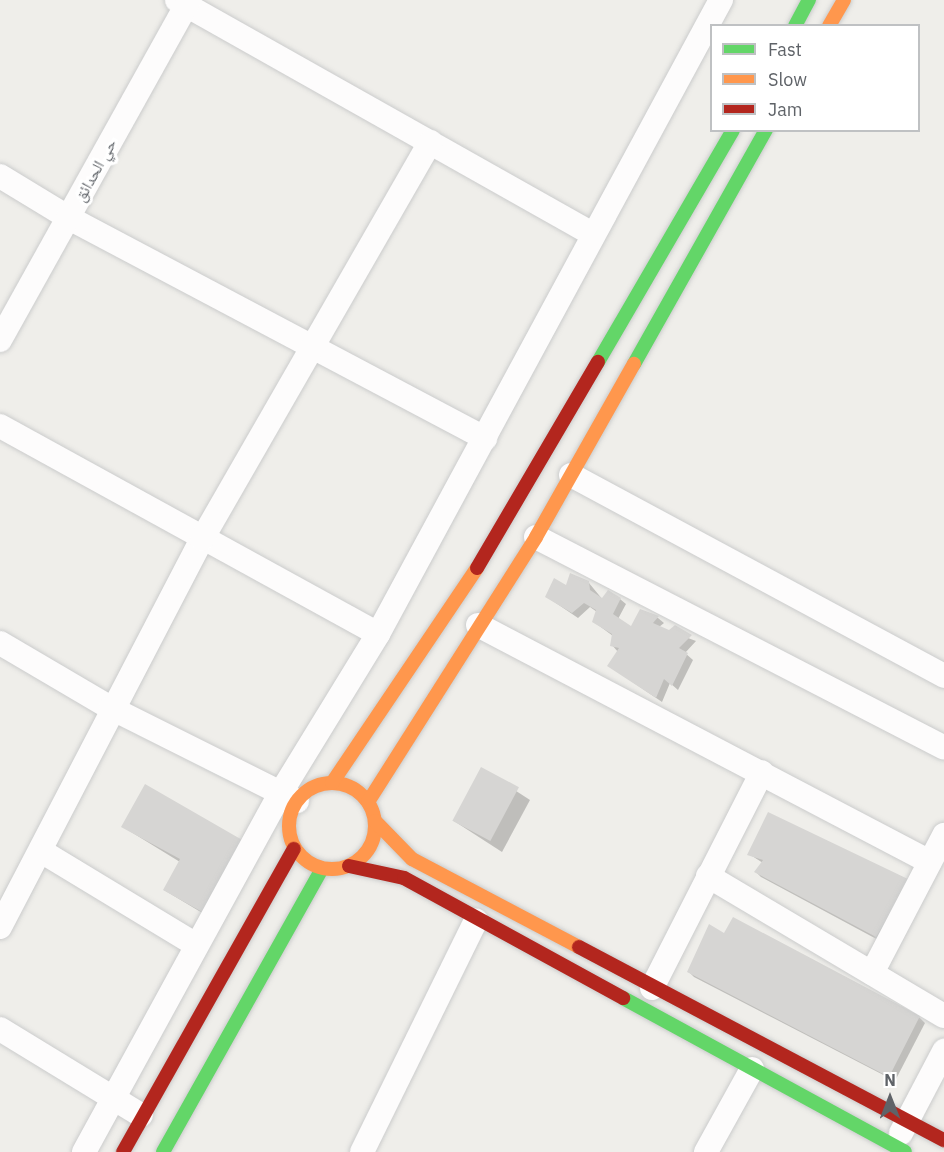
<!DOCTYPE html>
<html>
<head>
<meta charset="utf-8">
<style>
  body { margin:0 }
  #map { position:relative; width:944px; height:1152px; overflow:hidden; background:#efeeea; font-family:"IBM Plex Sans","Noto Naskh Arabic",sans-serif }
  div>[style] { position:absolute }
  .shadow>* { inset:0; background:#0003 }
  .building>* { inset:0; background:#d6d5d3; transform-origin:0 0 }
  .roads { filter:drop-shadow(0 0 2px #cbcccc) drop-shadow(0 0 2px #cbcccc) }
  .street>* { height:24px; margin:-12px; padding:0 12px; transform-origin:12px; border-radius:12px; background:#fdfcfc }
  .fast>* { height:14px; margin:-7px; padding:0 7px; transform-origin:7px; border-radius:7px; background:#63d668 }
  .slow>* { height:14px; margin:-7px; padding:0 7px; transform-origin:7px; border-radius:7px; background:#ff974d }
  .slow>.ring { margin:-7px; padding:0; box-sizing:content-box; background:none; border:14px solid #ff974d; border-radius:50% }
  .jam>* { height:14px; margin:-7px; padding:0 7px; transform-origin:7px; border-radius:7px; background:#b3261e }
  span { translate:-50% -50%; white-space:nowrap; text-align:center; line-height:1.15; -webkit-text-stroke:6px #fff; paint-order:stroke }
  .street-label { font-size:16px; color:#5f6368 }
  .legend { position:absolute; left:710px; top:24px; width:210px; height:108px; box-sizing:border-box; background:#fff; border:2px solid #bfc1c3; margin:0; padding:8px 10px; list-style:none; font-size:18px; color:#5f6368 }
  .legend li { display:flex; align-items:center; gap:12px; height:30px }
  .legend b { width:30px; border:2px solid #bfc1c3 }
  .north { position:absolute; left:860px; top:1068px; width:60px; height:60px; -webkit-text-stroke:4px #fff; paint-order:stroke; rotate:0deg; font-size:16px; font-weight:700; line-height:24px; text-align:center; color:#5f6368 }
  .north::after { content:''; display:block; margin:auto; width:21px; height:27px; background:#5f6368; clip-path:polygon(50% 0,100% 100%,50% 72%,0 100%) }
</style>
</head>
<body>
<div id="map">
  <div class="shadow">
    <div style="clip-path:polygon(589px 583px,603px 600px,620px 599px,626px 604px,618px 619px,632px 628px,641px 611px,658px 618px,664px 623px,659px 627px,696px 641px,685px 653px,693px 660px,678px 690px,670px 683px,662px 702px,609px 666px,618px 652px,612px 645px,613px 636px,594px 622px,597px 612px,590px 607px,578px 618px,547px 597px)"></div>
    <div style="clip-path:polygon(482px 769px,530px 800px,502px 852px,454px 821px)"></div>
    <div style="clip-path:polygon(145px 786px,214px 920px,164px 890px,180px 862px,123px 827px)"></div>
    <div style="clip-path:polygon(749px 854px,915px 887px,882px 942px,761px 877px,756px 872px,763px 863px)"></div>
    <div style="clip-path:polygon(724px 935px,919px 1017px,925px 1023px,895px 1081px,694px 977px,689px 972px)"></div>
  </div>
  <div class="building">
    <div style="clip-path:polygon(570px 573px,589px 581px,590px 590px,602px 598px,608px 590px,621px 598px,613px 614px,631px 626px,640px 609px,659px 616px,653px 623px,669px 630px,675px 625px,692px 635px,679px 648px,688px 653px,672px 686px,664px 679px,656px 698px,607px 666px,619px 648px,610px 646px,612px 634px,592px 622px,596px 610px,584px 603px,572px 613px,545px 597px,554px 578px,566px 585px)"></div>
    <div style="left:481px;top:767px;width:43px;height:61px;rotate:28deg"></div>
    <div style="clip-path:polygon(145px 784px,244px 841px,204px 913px,163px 890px,180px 859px,121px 827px)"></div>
    <div style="clip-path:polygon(768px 812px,910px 880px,876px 937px,754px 872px,763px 860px,747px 855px)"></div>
    <div style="clip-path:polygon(733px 917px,920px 1016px,889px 1077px,687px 972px,709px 924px,724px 933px)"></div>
  </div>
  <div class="roads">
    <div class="street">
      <div style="left:177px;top:0;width:474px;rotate:29.4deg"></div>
      <div style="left:0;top:176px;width:81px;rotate:31.3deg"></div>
      <div style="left:69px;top:218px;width:471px;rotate:27.9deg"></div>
      <div style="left:0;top:340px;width:389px;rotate:-60.9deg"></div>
      <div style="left:0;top:426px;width:431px;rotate:28.8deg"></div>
      <div style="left:571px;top:475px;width:424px;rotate:28.3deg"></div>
      <div style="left:536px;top:537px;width:459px;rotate:27.3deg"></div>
      <div style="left:478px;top:625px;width:510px;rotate:27.67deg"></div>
      <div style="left:0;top:643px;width:129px;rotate:30.4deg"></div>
      <div style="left:111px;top:708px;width:208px;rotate:26.6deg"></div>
      <div style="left:41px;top:851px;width:181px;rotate:31.2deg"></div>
      <div style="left:708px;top:876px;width:274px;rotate:30.7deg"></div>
      <div style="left:0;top:927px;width:437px;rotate:-62.5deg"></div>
      <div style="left:202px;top:539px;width:458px;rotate:-60.1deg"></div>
      <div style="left:872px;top:973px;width:156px;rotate:-62.4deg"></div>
      <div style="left:652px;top:988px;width:242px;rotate:-63deg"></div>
      <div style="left:0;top:1029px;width:165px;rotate:31.4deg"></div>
      <div style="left:901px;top:1133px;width:93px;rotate:-62.3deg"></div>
      <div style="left:84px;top:1152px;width:408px;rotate:-61.3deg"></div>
      <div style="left:280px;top:794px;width:188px;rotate:-58.5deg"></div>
      <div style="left:378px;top:634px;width:721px;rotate:-61.59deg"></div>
      <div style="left:362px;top:1152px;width:258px;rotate:-63.8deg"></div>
      <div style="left:706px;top:1152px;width:95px;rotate:-61deg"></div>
    </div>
    <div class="fast">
      <div style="left:795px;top:26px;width:30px;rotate:-62deg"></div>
      <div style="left:598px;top:362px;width:268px;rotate:-59.8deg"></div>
      <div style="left:634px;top:364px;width:269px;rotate:-60.6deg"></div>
      <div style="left:623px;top:998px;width:321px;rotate:28.6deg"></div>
      <div style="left:163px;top:1152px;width:325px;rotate:-60.7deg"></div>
    </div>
    <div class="slow">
      <div style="left:829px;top:26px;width:30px;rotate:-60deg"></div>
      <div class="ring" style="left:289px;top:783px;width:72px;height:72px"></div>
      <div style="left:332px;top:783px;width:259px;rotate:-56deg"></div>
      <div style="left:368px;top:802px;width:314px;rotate:-57.6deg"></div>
      <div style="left:536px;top:537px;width:199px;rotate:-60.5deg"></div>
      <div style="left:375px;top:821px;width:53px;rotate:45.8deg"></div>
      <div style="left:412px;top:859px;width:189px;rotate:27.8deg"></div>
    </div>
    <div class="jam">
      <div style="left:477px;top:568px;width:239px;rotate:-59.6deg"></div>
      <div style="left:349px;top:866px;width:56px;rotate:12.3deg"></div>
      <div style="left:404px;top:878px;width:250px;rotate:28.7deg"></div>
      <div style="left:579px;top:947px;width:413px;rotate:27.9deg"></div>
      <div style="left:123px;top:1152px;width:348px;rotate:-60.6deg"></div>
    </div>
  </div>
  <div class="street-label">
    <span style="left:95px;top:170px;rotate:-61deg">حي الحدائق</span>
  </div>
  <ul class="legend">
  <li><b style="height:8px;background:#63d668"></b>Fast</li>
  <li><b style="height:8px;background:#ff974d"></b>Slow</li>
  <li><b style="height:8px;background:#b3261e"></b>Jam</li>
  </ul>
  <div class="north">N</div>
</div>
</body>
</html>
